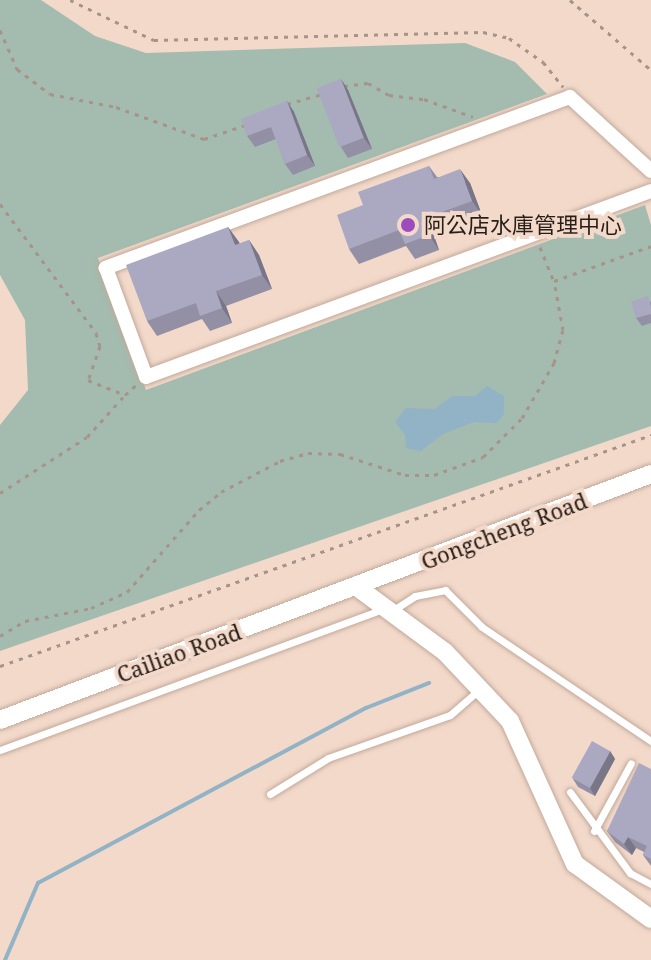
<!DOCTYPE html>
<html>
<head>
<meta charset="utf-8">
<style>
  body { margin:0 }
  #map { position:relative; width:651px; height:960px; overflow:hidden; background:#f3d9ca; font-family:"Noto Serif","Noto Sans TC",serif }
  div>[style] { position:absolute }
  .green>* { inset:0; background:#a3bcaf }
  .water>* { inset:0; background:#92b2c6 }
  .stream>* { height:4px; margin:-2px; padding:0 2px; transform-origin:2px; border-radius:2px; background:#92b2c6 }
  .path>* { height:3px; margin-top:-1.5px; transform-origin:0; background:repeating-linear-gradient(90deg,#a79387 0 4px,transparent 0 10px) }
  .roads { filter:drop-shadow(0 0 2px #c1a99a) drop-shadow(0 0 2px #c1a99a) }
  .lane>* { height:7px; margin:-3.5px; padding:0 3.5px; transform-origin:3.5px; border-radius:3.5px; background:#fff }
  .street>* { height:14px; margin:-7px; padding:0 7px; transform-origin:7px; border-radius:7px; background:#fff }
  .secondary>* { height:18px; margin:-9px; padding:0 9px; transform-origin:9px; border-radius:9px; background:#fff }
  .wall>* { inset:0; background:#9390a6 }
  .shaded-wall>* { inset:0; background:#787687 }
  .building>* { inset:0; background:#aba8c1; transform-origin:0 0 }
  .dots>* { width:22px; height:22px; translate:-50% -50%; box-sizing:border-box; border:4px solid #f3d9ca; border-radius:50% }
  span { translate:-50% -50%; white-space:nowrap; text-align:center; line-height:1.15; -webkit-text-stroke:8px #f3d9ca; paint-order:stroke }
  .poi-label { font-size:22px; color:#271e18 }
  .left { translate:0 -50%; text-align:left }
  .street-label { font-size:22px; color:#271e18 }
</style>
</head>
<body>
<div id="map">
  <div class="green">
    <div style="clip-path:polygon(0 0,41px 0,95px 36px,146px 53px,465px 43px,515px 62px,547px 94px,98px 258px,146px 390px,645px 205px,651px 225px,651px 426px,0 651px,0 425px,28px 390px,25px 320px,0 275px)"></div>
  </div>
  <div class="water">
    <div style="clip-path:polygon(487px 386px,504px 396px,504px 414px,497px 423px,474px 422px,443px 434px,421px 451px,406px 448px,405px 435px,395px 422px,406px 408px,435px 409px,452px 396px,475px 396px)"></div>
  </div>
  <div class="stream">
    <div style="left:5px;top:960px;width:84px;rotate:-66.8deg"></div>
    <div style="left:38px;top:883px;width:372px;rotate:-28.1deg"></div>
    <div style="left:366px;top:708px;width:68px;rotate:-21.6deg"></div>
  </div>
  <div class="path">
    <div style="left:70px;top:0;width:93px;rotate:25.5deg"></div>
    <div style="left:154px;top:40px;width:329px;rotate:-1.4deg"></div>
    <div style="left:483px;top:32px;width:27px;rotate:13deg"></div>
    <div style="left:509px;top:38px;width:42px;rotate:35.2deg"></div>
    <div style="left:543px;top:62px;width:32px;rotate:51deg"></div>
    <div style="left:570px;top:0;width:107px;rotate:40.8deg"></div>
    <div style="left:0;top:30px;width:43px;rotate:66.4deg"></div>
    <div style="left:17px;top:69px;width:41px;rotate:37.1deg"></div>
    <div style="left:50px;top:94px;width:67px;rotate:11.1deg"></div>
    <div style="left:116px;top:107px;width:94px;rotate:20deg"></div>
    <div style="left:204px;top:139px;width:43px;rotate:-18.9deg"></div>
    <div style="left:344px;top:86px;width:24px;rotate:-7deg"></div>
    <div style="left:368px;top:83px;width:24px;rotate:30deg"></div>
    <div style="left:389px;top:95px;width:35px;rotate:7deg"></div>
    <div style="left:424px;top:99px;width:52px;rotate:20.2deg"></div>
    <div style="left:287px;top:104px;width:36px;rotate:-16deg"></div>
    <div style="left:0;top:204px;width:161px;rotate:53.3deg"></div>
    <div style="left:96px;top:333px;width:14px;rotate:73deg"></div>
    <div style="left:100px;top:346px;width:36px;rotate:109deg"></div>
    <div style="left:88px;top:380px;width:40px;rotate:22deg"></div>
    <div style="left:125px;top:395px;width:15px;rotate:-42deg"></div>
    <div style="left:540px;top:247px;width:37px;rotate:68deg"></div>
    <div style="left:0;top:493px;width:103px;rotate:-32.8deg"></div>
    <div style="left:87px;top:437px;width:57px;rotate:-47.9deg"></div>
    <div style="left:0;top:636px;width:29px;rotate:-31deg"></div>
    <div style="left:25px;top:621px;width:67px;rotate:-11.1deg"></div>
    <div style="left:91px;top:608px;width:39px;rotate:-24deg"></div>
    <div style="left:127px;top:592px;width:109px;rotate:-48.7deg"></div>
    <div style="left:199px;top:510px;width:28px;rotate:-39deg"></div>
    <div style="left:221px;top:492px;width:67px;rotate:-27.7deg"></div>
    <div style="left:280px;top:461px;width:29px;rotate:-16deg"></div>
    <div style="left:308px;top:453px;width:32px;rotate:2deg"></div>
    <div style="left:340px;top:454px;width:68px;rotate:17.9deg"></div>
    <div style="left:405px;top:475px;width:29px"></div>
    <div style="left:434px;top:475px;width:52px;rotate:-20.2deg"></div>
    <div style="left:483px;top:457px;width:55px;rotate:-45deg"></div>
    <div style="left:522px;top:418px;width:64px;rotate:-59.8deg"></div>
    <div style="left:554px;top:363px;width:34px;rotate:-75deg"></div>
    <div style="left:563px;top:330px;width:50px;rotate:-100.4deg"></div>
    <div style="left:554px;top:281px;width:103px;rotate:-19.8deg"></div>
    <div style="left:0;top:666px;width:691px;rotate:-19.54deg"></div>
  </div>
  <div class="roads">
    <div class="lane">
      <div style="left:392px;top:611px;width:27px;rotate:-33deg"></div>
      <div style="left:415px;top:596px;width:31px;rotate:-11deg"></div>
      <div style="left:445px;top:590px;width:52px;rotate:45deg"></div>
      <div style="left:482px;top:627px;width:204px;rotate:34deg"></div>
      <div style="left:0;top:750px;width:409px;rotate:-20.2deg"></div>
      <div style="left:570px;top:792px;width:101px;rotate:53.5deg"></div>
      <div style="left:630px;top:873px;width:24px;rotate:28deg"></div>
      <div style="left:270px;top:794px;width:68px;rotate:-31.8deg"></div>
      <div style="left:328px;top:758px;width:129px;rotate:-19.4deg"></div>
      <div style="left:450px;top:715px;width:38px;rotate:-41deg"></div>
      <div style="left:594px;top:831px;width:77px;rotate:-61.4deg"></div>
    </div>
    <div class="street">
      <div style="left:651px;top:171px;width:110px;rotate:-137.6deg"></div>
      <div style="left:570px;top:97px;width:495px;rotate:159.8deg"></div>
      <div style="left:106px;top:268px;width:116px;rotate:69.8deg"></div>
      <div style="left:146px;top:377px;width:538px;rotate:-20.22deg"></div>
    </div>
    <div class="secondary">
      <div style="left:357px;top:587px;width:109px;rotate:36.5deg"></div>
      <div style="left:445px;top:652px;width:95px;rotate:46.7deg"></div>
      <div style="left:510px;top:721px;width:157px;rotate:65.6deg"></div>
      <div style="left:575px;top:864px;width:94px;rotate:35.9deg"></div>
      <div style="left:0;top:720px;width:696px;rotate:-20.7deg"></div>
    </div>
  </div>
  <div class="wall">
    <div style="clip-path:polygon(341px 79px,348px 90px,372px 149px,348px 158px,341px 147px)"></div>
    <div style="clip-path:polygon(287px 101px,294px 112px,315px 166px,293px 175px,285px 164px,276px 139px,255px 147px,247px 136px)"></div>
    <div style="clip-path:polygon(429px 166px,437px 177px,470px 183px,482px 215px,433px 233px,439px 250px,415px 259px,406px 246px,359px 264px,349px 249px)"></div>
    <div style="clip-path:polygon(228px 227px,240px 244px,249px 240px,259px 255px,272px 289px,226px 306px,232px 323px,210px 331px,202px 319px,157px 336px,147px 321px)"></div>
    <div style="clip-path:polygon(651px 301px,651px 323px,642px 326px,636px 318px)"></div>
    <div style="clip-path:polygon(610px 751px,615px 759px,595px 796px,578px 787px,573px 779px)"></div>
    <div style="clip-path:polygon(651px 769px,651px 866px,643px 855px,644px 852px,636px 848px,632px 855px,615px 842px,607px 831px)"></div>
  </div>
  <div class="shaded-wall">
    <div style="clip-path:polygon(341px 79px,348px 90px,372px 149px,364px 138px)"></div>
    <div style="clip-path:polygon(287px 101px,294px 112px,315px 166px,307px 155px)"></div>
    <div style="clip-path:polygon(460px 169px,470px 183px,482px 215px,472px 201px)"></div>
    <div style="clip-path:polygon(423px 219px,433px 233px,439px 250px,429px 235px)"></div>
    <div style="clip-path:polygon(228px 227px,239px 242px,245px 260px,235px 245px)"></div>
    <div style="clip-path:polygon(249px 240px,259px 255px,272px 289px,262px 275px)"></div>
    <div style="clip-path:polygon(216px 291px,226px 306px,232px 323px,222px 308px)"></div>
    <div style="clip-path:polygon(610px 751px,615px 759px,595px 796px,590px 788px)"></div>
    <div style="clip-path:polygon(628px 837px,636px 848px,632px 855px,624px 844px)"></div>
  </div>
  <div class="building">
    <div style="left:341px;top:79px;width:63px;height:26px;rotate:69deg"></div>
    <div style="clip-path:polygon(287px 101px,307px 155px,285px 164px,271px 127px,247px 136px,241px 119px)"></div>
    <div style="clip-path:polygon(429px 166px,434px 179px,460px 169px,472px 201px,423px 219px,429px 235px,405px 244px,399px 230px,349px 249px,337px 215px,363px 205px,358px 192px)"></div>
    <div style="clip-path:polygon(228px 227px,235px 245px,249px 240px,262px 275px,216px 291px,222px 308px,200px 316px,196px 303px,147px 321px,126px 265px)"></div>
    <div style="clip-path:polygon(648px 296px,651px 307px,651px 314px,636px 318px,631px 302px)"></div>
    <div style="left:592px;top:741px;width:21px;height:42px;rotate:29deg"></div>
    <div style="clip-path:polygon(639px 763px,651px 769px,651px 859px,643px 855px,647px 846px,628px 837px,624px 844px,607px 831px)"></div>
  </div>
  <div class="dots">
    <div style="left:408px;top:225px;background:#9d4cbc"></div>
  </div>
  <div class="poi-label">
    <span class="left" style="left:424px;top:225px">阿公店水庫管理中心</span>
  </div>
  <div class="street-label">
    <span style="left:504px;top:531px;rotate:-21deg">Gongcheng Road</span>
    <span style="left:179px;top:653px;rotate:-20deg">Cailiao Road</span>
  </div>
</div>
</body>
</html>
